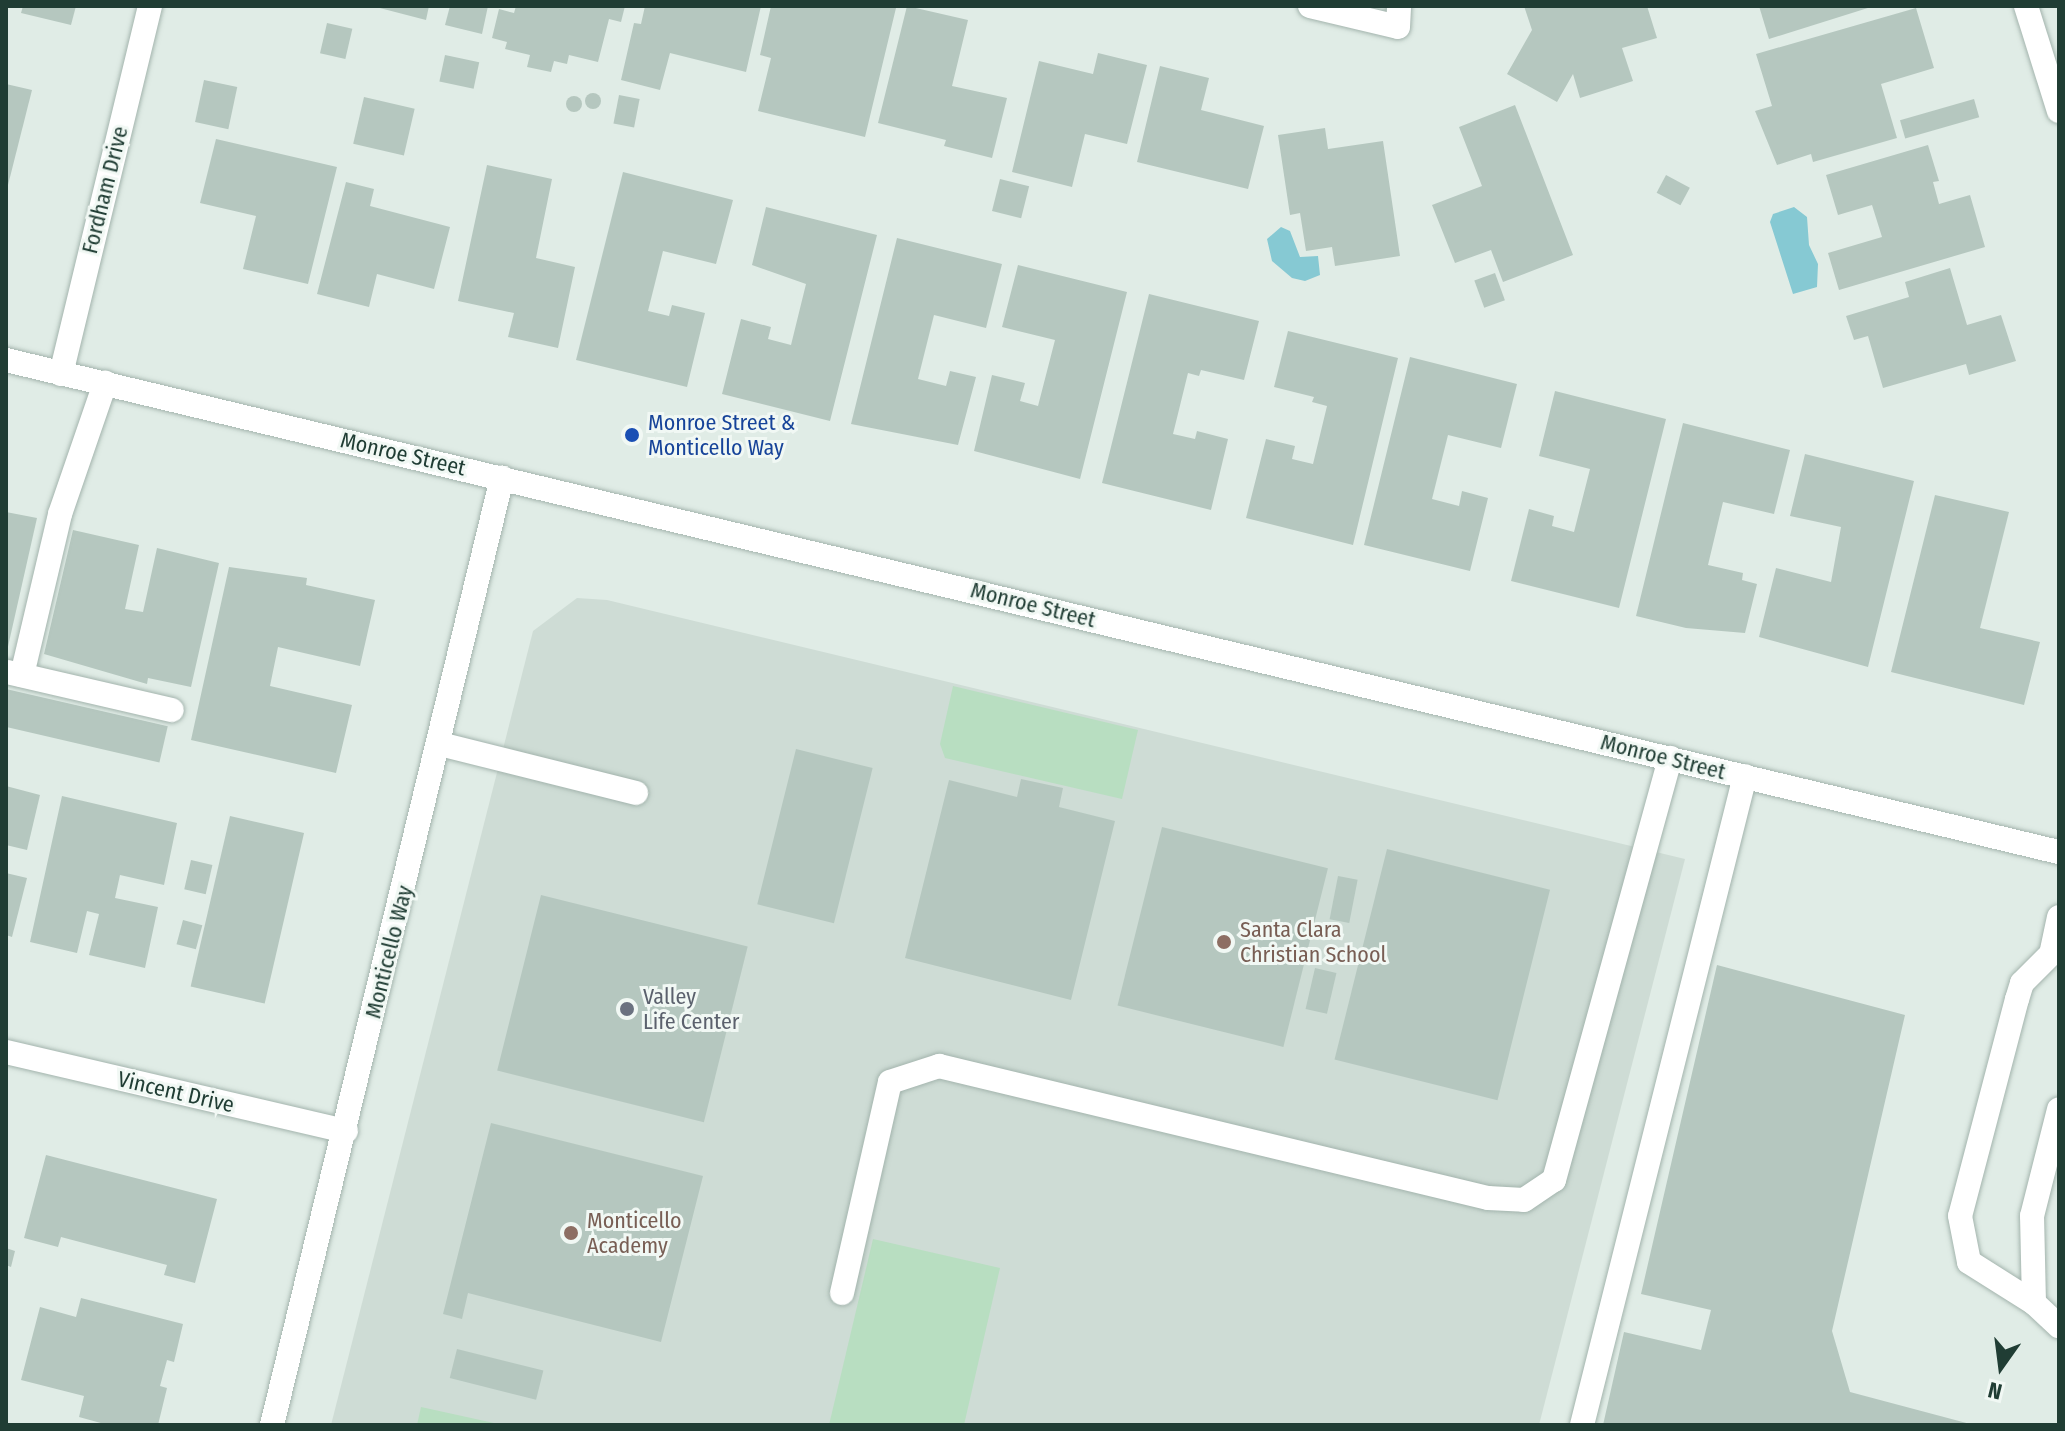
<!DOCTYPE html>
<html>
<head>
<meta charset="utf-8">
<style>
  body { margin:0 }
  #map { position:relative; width:2065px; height:1431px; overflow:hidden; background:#e0ece6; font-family:"Fira Sans Condensed",sans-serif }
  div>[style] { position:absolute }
  .built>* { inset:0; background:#cedcd5 }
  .green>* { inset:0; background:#b8dec1 }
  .water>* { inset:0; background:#86c9d3 }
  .building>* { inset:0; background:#b5c7bf; transform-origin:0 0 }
  .round { border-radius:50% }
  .roads { filter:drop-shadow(0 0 2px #a3b4ad) drop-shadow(0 0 2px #a3b4ad) }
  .service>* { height:24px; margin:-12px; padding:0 12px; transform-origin:12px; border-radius:12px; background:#fff }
  .minor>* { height:24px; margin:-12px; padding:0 12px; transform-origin:12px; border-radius:12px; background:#fff }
  .secondary>* { height:24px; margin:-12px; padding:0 12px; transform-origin:12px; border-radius:12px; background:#fff }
  .dots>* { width:22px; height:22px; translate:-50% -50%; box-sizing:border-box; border:4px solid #f1f8f4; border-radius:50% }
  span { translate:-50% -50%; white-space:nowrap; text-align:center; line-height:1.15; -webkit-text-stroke:6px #f1f8f4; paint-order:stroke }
  .street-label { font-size:22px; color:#203d34 }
  .transit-label { font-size:22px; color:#164399 }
  .left { translate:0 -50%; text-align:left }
  .education-label { font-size:22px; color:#785e54 }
  .worship-label { font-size:22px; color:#5b616d }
  .frame { position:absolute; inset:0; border:8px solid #203d34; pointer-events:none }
  .north { position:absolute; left:1961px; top:1327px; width:80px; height:80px; -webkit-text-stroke:6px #f1f8f4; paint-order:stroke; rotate:194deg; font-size:22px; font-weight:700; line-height:32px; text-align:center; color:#203d34 }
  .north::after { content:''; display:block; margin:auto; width:28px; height:36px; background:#203d34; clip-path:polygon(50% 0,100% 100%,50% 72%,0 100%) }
</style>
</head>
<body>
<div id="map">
  <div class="built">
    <div style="clip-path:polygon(577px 598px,607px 600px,1685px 859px,1539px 1425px,331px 1425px,533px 631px)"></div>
  </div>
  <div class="green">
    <div style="clip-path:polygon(953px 686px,1138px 730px,1122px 799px,945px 758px,940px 744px)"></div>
    <div style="clip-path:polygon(873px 1239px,1000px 1268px,964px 1425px,829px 1425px)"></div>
    <div style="clip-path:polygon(421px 1407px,503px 1425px,417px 1425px)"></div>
  </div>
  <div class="water">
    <div style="clip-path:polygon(1794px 207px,1807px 217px,1809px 245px,1818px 264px,1817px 287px,1793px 294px,1770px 222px,1773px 214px)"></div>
    <div style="clip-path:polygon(1281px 227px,1290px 231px,1300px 257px,1318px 256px,1320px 275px,1305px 281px,1292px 278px,1272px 261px,1267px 239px)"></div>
  </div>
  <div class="building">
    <div style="clip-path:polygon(23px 6px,76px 6px,71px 25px,21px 13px)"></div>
    <div style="clip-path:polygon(372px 6px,429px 6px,426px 20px)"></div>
    <div style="clip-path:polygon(450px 6px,488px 6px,482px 34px,445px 25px)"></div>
    <div style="clip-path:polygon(516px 6px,625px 6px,621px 22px,609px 19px,598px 62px,569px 55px,567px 64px,554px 61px,551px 72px,527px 67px,530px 55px,505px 49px,507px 42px,492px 38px,499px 9px,514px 13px)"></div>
    <div style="clip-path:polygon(645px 6px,761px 6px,746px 72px,670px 53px,660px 90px,621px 80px,634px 23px,641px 24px)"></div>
    <div style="clip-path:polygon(771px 6px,896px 8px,865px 137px,758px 111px,771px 58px,760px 55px)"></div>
    <div style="clip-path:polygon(907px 6px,968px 20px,952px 86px,1007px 98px,992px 158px,944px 146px,946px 140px,878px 123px)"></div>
    <div style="clip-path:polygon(1524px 6px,1647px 6px,1657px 38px,1622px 48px,1633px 81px,1580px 98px,1573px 74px,1557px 102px,1507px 74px,1532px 30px)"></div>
    <div style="clip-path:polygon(1759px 6px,1871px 6px,1871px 7px,1769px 39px)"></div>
    <div style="clip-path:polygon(1916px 8px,1934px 68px,1881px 84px,1897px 138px,1813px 162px,1811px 154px,1777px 165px,1755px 111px,1772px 106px,1756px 54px)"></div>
    <div style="left:327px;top:23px;width:26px;height:31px;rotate:13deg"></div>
    <div style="clip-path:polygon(1098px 53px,1147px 65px,1127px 144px,1085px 134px,1072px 187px,1012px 172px,1039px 61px,1093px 74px)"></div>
    <div style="left:445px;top:55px;width:35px;height:27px;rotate:12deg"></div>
    <div style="clip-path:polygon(1160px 66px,1209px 78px,1201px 110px,1264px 126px,1248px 189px,1137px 162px)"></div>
    <div style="left:204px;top:80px;width:34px;height:43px;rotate:12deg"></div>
    <div style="clip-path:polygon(6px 84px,32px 90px,7px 189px,6px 189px)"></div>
    <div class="round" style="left:585px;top:93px;width:16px;height:16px"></div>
    <div style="left:619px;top:95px;width:21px;height:29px;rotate:11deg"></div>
    <div class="round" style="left:566px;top:96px;width:16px;height:16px"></div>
    <div style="left:364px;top:97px;width:52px;height:48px;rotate:13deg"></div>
    <div style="left:1974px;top:99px;width:19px;height:77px;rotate:74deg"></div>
    <div style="clip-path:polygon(1515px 105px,1573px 255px,1503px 282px,1491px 250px,1455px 263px,1432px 205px,1482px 186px,1459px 127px)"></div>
    <div style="clip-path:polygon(1325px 128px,1328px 149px,1383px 141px,1400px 256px,1335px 266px,1332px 247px,1306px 251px,1300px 213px,1290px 215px,1278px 135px)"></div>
    <div style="clip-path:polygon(216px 139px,337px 167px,308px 284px,243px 269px,256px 216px,200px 203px)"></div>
    <div style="clip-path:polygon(1928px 145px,1939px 181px,1933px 182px,1939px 204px,1970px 195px,1985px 247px,1839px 290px,1828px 253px,1882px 237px,1872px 205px,1838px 215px,1826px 175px)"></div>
    <div style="clip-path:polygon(487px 165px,552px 179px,536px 258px,575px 267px,558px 348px,508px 337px,514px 313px,458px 301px)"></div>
    <div style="clip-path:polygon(623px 172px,733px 200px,716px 264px,663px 251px,648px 311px,669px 316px,672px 305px,705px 313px,687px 387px,576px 360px)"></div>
    <div style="left:1666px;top:175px;width:27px;height:20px;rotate:28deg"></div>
    <div style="left:1000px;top:179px;width:30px;height:33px;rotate:14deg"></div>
    <div style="clip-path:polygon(346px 182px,374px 189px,370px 206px,450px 227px,434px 289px,377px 274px,369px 307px,317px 294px)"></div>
    <div style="clip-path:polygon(766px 207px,877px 235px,830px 421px,722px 394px,741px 319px,771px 327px,768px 339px,791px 345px,806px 284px,752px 265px)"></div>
    <div style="clip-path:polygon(897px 238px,1002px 264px,986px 328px,934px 315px,918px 379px,946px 386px,950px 371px,976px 377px,958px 445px,851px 424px)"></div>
    <div style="clip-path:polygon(1018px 265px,1127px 292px,1080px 479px,974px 451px,992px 375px,1025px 383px,1020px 401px,1038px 406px,1055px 340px,1002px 327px)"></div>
    <div style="clip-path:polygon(1950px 268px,1967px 325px,2001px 315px,2016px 361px,1969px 375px,1966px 364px,1883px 388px,1868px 336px,1854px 340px,1846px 316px,1909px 297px,1905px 282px)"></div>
    <div style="left:1495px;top:273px;width:29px;height:22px;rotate:70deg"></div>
    <div style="clip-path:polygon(1149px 294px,1259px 321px,1244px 380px,1201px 370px,1199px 376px,1188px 373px,1173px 434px,1195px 439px,1197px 431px,1228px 439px,1211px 510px,1102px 483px)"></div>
    <div style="clip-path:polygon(1288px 331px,1398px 358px,1353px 545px,1246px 518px,1266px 439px,1295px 446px,1292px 459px,1313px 464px,1327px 406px,1312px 402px,1314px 397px,1274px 387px)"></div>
    <div style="clip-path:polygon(1410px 357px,1517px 384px,1501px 448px,1448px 435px,1432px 499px,1459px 506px,1462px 491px,1488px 498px,1470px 571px,1364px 545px)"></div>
    <div style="clip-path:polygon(1555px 391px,1666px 419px,1619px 608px,1511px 581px,1529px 509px,1554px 516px,1552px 526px,1574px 532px,1590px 469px,1539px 456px)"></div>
    <div style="clip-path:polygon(1683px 423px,1790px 450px,1774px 514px,1723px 502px,1708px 565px,1743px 573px,1742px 580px,1757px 584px,1745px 633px,1686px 628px,1636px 616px)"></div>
    <div style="clip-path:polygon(1805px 454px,1914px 481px,1868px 667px,1759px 637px,1776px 568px,1831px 582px,1841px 527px,1790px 516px)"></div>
    <div style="clip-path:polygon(1935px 495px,2009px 512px,1980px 628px,2040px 642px,2024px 705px,1891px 672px)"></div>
    <div style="clip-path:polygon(6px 512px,37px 518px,7px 651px,6px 651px)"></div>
    <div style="clip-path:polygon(73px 530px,139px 545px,125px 609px,143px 612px,157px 548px,219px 563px,191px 687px,148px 678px,147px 684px,44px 654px)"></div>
    <div style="clip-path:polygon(229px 567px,307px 578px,306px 585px,375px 600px,360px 666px,278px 647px,270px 686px,352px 705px,336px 773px,191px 740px)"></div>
    <div style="left:6px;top:689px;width:166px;height:37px;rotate:13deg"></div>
    <div style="left:796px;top:749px;width:79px;height:160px;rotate:14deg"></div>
    <div style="clip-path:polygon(1021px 779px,1063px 788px,1059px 807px,1115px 821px,1071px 1000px,905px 958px,949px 780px,1017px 797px)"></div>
    <div style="clip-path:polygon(6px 786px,40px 795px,27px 850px,6px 845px)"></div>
    <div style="clip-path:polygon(62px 796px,177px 823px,164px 885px,120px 875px,115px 898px,158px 907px,145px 968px,89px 955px,99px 914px,87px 911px,77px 953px,30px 942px)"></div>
    <div style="left:230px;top:816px;width:76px;height:175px;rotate:13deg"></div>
    <div style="left:1162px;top:827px;width:171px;height:184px;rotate:14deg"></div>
    <div style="left:1387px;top:849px;width:168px;height:217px;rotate:14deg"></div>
    <div style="left:191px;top:860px;width:22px;height:30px;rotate:13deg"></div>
    <div style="clip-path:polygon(6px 873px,27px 878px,12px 937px,6px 935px)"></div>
    <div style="left:1338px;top:876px;width:20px;height:44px;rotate:11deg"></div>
    <div style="left:541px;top:895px;width:213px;height:181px;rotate:14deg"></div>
    <div style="left:183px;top:920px;width:20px;height:25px;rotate:15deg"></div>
    <div style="clip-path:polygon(1717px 965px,1905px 1015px,1832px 1331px,1850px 1392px,1974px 1425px,1603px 1425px,1624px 1332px,1701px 1350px,1711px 1310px,1641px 1294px)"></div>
    <div style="left:1315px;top:968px;width:22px;height:42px;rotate:13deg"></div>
    <div style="clip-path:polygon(491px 1123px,703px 1176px,661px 1342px,468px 1293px,462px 1319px,443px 1314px)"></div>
    <div style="clip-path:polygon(46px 1155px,217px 1199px,195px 1283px,164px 1275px,167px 1265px,61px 1237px,58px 1247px,24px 1238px)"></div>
    <div style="clip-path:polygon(6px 1248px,15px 1251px,11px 1267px,6px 1265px)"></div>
    <div style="clip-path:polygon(81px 1298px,183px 1324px,174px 1362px,167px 1360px,160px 1386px,167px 1388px,158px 1425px,108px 1425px,79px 1417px,84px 1396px,21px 1380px,40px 1307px,76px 1317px)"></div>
    <div style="left:457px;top:1349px;width:89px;height:30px;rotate:14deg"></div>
  </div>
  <div class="roads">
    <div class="service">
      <div style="left:7px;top:672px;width:169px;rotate:13deg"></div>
      <div style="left:22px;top:675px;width:165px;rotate:-76.7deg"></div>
      <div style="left:60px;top:514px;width:139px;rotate:-71deg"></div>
      <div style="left:440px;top:744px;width:202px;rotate:14deg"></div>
      <div style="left:2059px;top:917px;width:38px;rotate:102deg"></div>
      <div style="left:2051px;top:954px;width:41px;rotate:135deg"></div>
      <div style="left:2022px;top:983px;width:17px;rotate:107deg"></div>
      <div style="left:2017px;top:999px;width:224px;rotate:104.7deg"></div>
      <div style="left:1960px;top:1216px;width:47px;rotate:78.9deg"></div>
      <div style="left:1969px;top:1262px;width:77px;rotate:32.2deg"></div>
      <div style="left:2034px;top:1303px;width:34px;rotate:43deg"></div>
      <div style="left:842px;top:1293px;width:216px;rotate:-77.2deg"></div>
      <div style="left:890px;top:1082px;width:52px;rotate:-18.1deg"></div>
      <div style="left:939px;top:1066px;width:565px;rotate:13.52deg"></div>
      <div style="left:1488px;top:1198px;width:36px;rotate:3deg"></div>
      <div style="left:1524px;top:1200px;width:36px;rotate:-34deg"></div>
      <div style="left:1554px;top:1180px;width:438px;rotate:-74.6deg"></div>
      <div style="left:2034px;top:1303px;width:87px;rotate:-91.3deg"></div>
      <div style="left:2032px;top:1216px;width:110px;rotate:-75.8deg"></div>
      <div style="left:1582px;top:1425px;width:669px;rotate:-75.9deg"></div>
    </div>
    <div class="minor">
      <div style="left:1310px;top:6px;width:90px;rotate:13.4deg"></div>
      <div style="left:1398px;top:27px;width:21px;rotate:-87deg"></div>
      <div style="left:2026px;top:6px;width:110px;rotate:72.6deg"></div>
      <div style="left:61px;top:374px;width:379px;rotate:-76.4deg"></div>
      <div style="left:6px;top:1052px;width:349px;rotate:13.1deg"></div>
      <div style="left:272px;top:1425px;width:975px;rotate:-76.35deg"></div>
    </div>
    <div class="secondary">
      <div style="left:6px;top:360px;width:2111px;rotate:13.48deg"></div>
    </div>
  </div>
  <div class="dots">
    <div style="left:632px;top:435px;background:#1a4fb4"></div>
    <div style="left:1224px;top:942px;background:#8d6e63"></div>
    <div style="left:627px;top:1009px;background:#6b7280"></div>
    <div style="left:571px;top:1233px;background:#8d6e63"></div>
  </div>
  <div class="street-label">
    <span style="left:105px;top:190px;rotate:-76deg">Fordham Drive</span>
    <span style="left:403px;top:454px;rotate:13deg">Monroe Street</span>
    <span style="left:1033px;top:605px;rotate:14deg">Monroe Street</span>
    <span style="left:1663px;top:757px;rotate:14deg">Monroe Street</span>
    <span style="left:389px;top:952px;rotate:-76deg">Monticello Way</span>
    <span style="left:176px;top:1092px;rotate:13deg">Vincent Drive</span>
  </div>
  <div class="transit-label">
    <span class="left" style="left:648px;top:435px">Monroe Street &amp;<br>Monticello Way</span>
  </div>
  <div class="education-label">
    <span class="left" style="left:1240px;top:942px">Santa Clara<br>Christian School</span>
    <span class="left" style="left:587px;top:1233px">Monticello<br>Academy</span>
  </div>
  <div class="worship-label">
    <span class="left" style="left:643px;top:1009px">Valley<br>Life Center</span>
  </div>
  <div class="frame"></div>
  <div class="north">N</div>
</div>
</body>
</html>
